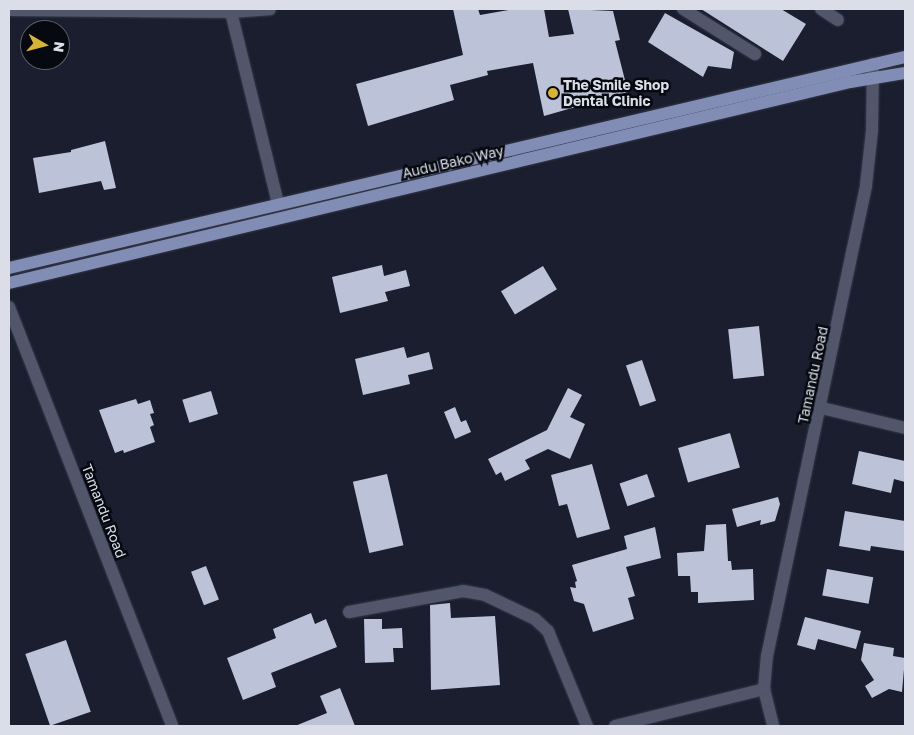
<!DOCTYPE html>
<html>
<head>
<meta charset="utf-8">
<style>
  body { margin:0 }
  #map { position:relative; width:914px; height:735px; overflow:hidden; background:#1a1e2e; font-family:"Golos Text",sans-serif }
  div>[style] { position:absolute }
  .building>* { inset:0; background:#bcc2d7; transform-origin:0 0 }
  .roads { filter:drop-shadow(0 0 1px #353948) drop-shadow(0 0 1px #353948) }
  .minor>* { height:12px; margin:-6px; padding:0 6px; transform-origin:6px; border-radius:6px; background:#51566a }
  .major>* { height:12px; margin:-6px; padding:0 6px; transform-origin:6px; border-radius:6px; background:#828db6 }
  .dots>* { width:14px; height:14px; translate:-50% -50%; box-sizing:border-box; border:2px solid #070910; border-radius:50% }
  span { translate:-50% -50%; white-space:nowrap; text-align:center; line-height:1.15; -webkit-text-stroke:5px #070910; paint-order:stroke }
  .poi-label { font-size:14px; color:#dbdee9; font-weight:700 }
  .left { translate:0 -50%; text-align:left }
  .street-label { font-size:14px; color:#dbdee9 }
  .frame { position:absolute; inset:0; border:10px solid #dbdee9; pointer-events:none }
  .north { position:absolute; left:20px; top:20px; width:50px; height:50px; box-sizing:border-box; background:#070910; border:1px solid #5c5e67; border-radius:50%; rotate:98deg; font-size:14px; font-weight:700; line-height:20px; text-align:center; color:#dbdee9 }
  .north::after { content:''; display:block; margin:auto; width:18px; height:22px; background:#d7b434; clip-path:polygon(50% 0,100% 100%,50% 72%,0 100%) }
</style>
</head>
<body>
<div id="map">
  <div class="building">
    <div style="clip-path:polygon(453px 9px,478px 9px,480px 15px,514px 9px,544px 9px,549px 37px,574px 34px,568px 9px,613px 11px,620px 40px,615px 41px,628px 92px,544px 116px,533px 63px,487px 71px,488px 75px,450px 85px,454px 100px,368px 126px,356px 84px,463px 55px)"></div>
    <div style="clip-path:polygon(701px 9px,781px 9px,806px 24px,783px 61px)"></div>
    <div style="clip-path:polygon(665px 13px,734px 52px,731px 69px,708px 66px,703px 77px,648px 42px)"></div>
    <div style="clip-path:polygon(105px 141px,116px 188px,104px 190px,101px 181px,39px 193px,33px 158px,71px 152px,71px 150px)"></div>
    <div style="clip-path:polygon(382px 265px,384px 276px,406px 270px,410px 286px,385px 292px,388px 301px,340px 313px,332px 277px)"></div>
    <div style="left:543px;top:266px;width:27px;height:49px;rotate:59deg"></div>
    <div style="left:759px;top:326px;width:50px;height:31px;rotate:84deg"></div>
    <div style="clip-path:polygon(404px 347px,407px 358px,429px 352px,433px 369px,408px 375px,410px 384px,363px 395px,355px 359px)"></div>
    <div style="left:642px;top:360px;width:43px;height:17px;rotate:71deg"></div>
    <div style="clip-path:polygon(568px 388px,582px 395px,570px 417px,585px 424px,570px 459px,548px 449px,525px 460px,530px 469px,505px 481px,501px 472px,496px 475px,488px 459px,547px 430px)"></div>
    <div style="left:211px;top:391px;width:24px;height:30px;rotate:73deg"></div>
    <div style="clip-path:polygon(136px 399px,138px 404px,150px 400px,154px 413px,150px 414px,154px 425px,150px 427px,155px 442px,124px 453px,123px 450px,115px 453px,99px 410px)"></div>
    <div style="clip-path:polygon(455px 407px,461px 422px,466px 420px,471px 432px,455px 439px,444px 412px)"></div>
    <div style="left:730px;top:433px;width:36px;height:54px;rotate:74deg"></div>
    <div style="clip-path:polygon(859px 451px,905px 461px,905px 482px,894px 479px,891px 493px,852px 484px)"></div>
    <div style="clip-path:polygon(592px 464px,610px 529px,577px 538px,567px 504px,559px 506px,551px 475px)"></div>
    <div style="left:387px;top:474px;width:73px;height:35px;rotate:77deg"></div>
    <div style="left:647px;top:474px;width:24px;height:29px;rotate:71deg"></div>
    <div style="clip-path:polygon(778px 497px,780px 504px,775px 521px,760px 525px,761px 520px,737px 527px,732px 509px)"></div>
    <div style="clip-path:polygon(845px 511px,905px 521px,905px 551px,871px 546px,870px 551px,839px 546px)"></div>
    <div style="clip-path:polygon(726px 524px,728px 561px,731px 561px,732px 570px,753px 569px,754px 600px,698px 603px,698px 592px,691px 592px,690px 576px,678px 576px,677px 553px,704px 551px,706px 525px)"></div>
    <div style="clip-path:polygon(655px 527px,661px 558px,626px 567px,635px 596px,628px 598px,634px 619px,593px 632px,584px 604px,574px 601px,570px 587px,576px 588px,575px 582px,577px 581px,572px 565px,627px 549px,624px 536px)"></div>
    <div style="left:206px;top:566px;width:36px;height:16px;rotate:69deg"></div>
    <div style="left:827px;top:569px;width:47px;height:27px;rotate:10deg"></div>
    <div style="clip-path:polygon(450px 603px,451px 618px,495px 616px,500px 685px,431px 690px,430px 605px)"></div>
    <div style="clip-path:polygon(311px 613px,315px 624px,326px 619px,337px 647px,271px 673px,276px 687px,243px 700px,227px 658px,276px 638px,273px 629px)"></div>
    <div style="clip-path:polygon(805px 617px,861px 631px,856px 649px,818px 639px,815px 650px,797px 645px)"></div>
    <div style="clip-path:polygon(364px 619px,382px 619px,382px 629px,402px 628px,403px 648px,393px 648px,394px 662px,365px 663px)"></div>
    <div style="left:66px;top:640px;width:76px;height:43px;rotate:71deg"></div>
    <div style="clip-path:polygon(864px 643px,894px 648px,893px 656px,905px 658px,902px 692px,889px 689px,872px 698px,865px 686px,874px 680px,861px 660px)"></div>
    <div style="clip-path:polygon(340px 688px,355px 726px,295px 726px,327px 713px,320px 696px)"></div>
  </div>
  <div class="roads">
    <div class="minor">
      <div style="left:683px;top:9px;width:85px;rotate:32deg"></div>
      <div style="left:821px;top:9px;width:20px;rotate:33deg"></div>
      <div style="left:9px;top:10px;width:222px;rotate:0.5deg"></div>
      <div style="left:231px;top:12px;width:39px;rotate:-4deg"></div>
      <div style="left:231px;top:12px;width:198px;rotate:76.2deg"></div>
      <div style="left:9px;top:307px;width:450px;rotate:68.7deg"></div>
      <div style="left:822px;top:408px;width:85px;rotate:13.5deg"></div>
      <div style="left:349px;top:612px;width:116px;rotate:-10.4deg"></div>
      <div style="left:463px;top:591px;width:22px;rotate:10deg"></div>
      <div style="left:485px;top:595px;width:55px;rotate:25.6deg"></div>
      <div style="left:535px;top:619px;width:18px;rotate:43deg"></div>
      <div style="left:548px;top:631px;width:103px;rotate:67.7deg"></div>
      <div style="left:764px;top:689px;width:38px;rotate:76deg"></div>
      <div style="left:615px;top:726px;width:154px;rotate:-13.9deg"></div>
      <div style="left:764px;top:689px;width:33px;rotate:-85deg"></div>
      <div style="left:767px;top:656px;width:481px;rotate:-78.1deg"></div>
      <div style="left:866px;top:185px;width:54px;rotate:-83.7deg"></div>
      <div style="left:872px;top:131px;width:67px;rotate:-89.1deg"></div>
    </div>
    <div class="major">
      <div style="left:9px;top:268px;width:921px;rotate:-13.25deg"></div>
      <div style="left:9px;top:283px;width:865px;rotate:-13.44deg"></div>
      <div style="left:850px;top:82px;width:56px;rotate:-9.3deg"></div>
    </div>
  </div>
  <div class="dots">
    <div style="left:553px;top:93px;background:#d7b434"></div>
  </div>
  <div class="poi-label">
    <span class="left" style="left:563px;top:93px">The Smile Shop<br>Dental Clinic</span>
  </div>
  <div class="street-label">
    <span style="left:453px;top:162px;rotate:-13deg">Audu Bako Way</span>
    <span style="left:813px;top:375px;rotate:-78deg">Tamandu Road</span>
    <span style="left:104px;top:511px;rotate:69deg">Tamandu Road</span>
  </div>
  <div class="frame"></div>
  <div class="north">N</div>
</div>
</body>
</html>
